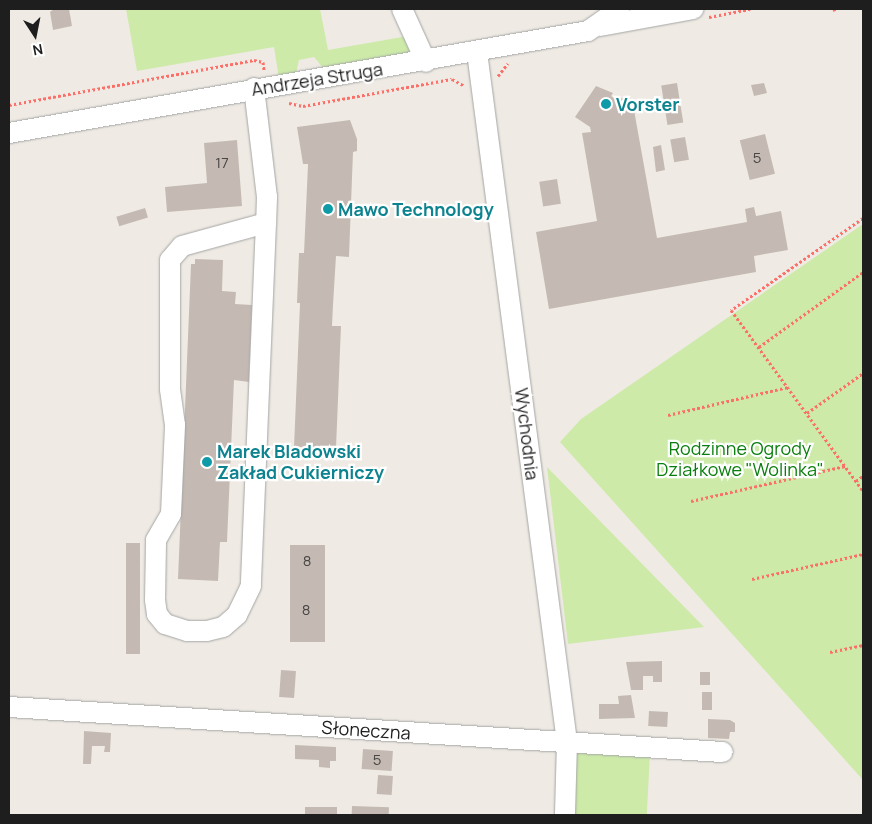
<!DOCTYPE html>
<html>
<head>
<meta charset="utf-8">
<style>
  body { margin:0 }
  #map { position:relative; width:872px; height:824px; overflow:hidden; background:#efebe4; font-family:Manrope,sans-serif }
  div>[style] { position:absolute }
  .grass>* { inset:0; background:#cdeaa9; transform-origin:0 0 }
  .building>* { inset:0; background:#c4bab3; transform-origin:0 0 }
  .path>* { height:3px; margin-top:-1.5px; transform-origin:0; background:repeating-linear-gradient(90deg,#fb7069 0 2.5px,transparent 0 5px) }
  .roads { filter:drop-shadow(0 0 1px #a5a5a5) drop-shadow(0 0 1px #a5a5a5) }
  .minor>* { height:20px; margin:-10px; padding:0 10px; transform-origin:10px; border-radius:10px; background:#fff }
  .dots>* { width:14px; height:14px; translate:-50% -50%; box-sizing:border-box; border:2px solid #fff; border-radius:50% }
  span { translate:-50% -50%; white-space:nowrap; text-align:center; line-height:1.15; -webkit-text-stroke:4.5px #fff; paint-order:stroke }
  .number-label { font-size:15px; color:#484543 }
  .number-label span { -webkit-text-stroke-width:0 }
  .street-label { font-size:18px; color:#1e1e1e }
  .culture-label { font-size:18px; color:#0d838f; font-weight:700 }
  .left { translate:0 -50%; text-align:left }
  .park-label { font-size:18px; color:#0a7e0d }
  .frame { position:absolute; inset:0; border:10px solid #1e1e1e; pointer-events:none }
  .north { position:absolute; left:10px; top:10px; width:50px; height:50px; -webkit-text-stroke:4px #fff; paint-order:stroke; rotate:169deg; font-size:14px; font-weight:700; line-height:20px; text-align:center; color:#1e1e1e }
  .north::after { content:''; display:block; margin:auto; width:18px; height:22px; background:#1e1e1e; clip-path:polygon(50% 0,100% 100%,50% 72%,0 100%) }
</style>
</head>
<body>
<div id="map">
  <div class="grass">
    <div style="clip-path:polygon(126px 9px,320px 9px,328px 50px,408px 36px,411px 47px,406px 56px,324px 69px,314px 57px,299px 60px,296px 73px,279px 79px,274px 47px,137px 71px)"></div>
    <div style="clip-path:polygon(863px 224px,863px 780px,560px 442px,581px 419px)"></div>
    <div style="clip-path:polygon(547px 467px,704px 627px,568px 644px)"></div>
    <div style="left:575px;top:751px;width:75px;height:64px;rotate:3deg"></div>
  </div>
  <div class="building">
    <div style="clip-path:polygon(54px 9px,69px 9px,72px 26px,53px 30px,50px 12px)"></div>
    <div style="left:677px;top:83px;width:40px;height:16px;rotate:81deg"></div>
    <div style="clip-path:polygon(764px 83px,767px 93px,754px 96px,751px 85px)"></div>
    <div style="clip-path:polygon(596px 86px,613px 93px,611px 96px,615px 99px,626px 98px,629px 111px,634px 110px,657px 238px,747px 222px,745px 209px,754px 207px,756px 216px,781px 211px,788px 250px,754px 256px,756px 272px,549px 309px,536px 232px,597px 221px,582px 133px,591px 132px,590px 127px,575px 117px)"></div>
    <div style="clip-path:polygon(350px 120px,357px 139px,357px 151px,353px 152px,349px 257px,336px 256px,333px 305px,332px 326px,341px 326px,336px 448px,294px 447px,300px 303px,297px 303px,299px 253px,304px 253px,308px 164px,303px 164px,297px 127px)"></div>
    <div style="left:765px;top:134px;width:41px;height:26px;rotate:76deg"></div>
    <div style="left:685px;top:137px;width:23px;height:15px;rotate:80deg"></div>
    <div style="clip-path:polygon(237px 140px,242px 206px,167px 212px,165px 187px,207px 183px,204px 143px)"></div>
    <div style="clip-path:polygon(661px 145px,665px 170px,656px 172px,653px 147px)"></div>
    <div style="left:557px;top:179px;width:25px;height:18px;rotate:81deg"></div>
    <div style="left:145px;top:208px;width:10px;height:30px;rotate:73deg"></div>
    <div style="clip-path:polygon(195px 259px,223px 260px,222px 291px,236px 292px,235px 304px,252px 305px,249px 382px,234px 380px,227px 542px,220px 542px,218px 581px,178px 579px,191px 264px,195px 264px)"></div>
    <div style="left:126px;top:543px;width:14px;height:111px"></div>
    <div style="left:290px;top:545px;width:35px;height:97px"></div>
    <div style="clip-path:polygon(662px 661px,662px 682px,653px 682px,653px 676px,643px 676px,643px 690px,631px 690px,626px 662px)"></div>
    <div style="left:281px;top:670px;width:15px;height:27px;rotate:4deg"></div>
    <div style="left:700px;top:672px;width:10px;height:13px"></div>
    <div style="left:702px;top:692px;width:10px;height:18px"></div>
    <div style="clip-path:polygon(631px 695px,635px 718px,599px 719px,599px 704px,619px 704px,618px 696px)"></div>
    <div style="left:649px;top:711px;width:19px;height:15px;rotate:3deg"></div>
    <div style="clip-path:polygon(708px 719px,730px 720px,735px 723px,735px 732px,730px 732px,729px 739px,708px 738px)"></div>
    <div style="clip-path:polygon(84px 731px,111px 733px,110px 752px,104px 752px,105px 746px,92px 746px,91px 764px,83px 764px)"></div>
    <div style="clip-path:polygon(295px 745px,336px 747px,336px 761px,330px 761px,330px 768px,319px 767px,319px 760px,295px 759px)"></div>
    <div style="left:363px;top:749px;width:30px;height:20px;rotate:4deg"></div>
    <div style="left:378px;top:775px;width:15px;height:19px;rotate:4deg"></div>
    <div style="left:352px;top:806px;width:37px;height:9px;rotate:2deg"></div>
    <div style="left:305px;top:807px;width:32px;height:8px"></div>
  </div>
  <div class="path">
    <div style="left:834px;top:9px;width:2px;rotate:63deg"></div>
    <div style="left:709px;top:17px;width:42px;rotate:-11deg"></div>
    <div style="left:498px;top:76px;width:16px;rotate:-52deg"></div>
    <div style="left:289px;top:103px;width:14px;rotate:12deg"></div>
    <div style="left:303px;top:106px;width:151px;rotate:-10.3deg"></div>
    <div style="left:452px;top:79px;width:13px;rotate:29deg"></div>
    <div style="left:9px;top:105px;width:249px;rotate:-10.4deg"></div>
    <div style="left:254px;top:60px;width:9px;rotate:13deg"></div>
    <div style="left:263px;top:62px;width:8px;rotate:83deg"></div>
    <div style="left:863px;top:218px;width:161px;rotate:145.1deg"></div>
    <div style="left:731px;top:310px;width:224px;rotate:53.9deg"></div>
    <div style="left:759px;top:347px;width:128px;rotate:-35.8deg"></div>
    <div style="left:807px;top:413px;width:69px;rotate:-35.5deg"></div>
    <div style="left:668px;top:415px;width:123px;rotate:-13.1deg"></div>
    <div style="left:856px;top:481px;width:9px;rotate:-36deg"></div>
    <div style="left:691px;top:501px;width:158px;rotate:-12.8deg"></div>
    <div style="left:752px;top:579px;width:114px;rotate:-12.7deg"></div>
    <div style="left:830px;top:652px;width:34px;rotate:-12deg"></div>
  </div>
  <div class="roads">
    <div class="minor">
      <div style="left:402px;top:9px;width:58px;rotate:65.6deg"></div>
      <div style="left:599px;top:26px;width:96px;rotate:-10.3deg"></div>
      <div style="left:477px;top:52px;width:696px;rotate:82.57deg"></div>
      <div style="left:567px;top:742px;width:73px;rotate:91.6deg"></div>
      <div style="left:254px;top:88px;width:110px;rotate:83.2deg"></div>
      <div style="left:267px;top:197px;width:26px;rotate:92deg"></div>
      <div style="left:266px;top:223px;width:363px;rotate:92.4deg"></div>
      <div style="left:251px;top:586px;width:32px;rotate:116deg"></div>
      <div style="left:237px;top:615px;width:18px;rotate:139deg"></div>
      <div style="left:223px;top:627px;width:16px;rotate:166deg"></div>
      <div style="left:207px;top:631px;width:20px;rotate:180deg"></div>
      <div style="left:187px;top:631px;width:23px;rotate:-162deg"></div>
      <div style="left:165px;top:624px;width:13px;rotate:-129deg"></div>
      <div style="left:157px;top:614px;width:14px;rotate:-98deg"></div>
      <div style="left:155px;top:600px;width:60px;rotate:-89deg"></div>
      <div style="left:156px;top:540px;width:30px;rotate:-60deg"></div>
      <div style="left:171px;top:514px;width:89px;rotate:-87.4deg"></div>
      <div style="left:175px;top:425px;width:36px;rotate:-98deg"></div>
      <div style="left:170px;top:389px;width:129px;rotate:-90deg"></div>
      <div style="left:170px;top:260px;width:18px;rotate:-49deg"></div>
      <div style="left:182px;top:246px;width:87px;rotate:-15.3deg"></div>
      <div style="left:9px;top:133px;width:588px;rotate:-9.99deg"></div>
      <div style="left:588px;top:31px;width:38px;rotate:-35deg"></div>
      <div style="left:9px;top:707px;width:715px;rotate:3.61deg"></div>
    </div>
  </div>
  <div class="dots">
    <div style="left:606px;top:104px;background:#0f9aa8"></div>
    <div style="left:328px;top:209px;background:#0f9aa8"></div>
    <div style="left:207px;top:462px;background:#0f9aa8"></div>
  </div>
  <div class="number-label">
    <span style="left:757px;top:158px">5</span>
    <span style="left:222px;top:163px">17</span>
    <span style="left:307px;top:561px">8</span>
    <span style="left:306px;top:610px">8</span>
    <span style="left:377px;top:760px">5</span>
  </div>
  <div class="street-label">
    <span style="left:317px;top:79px;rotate:-9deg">Andrzeja Struga</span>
    <span style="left:527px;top:434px;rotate:83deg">Wychodnia</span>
    <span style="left:366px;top:730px;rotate:4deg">Słoneczna</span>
  </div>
  <div class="culture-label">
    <span class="left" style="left:616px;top:104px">Vorster</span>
    <span class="left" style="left:338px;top:209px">Mawo Technology</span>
    <span class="left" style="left:217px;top:462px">Marek Bladowski<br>Zakład Cukierniczy</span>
  </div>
  <div class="park-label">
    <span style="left:740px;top:459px">Rodzinne Ogrody<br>Działkowe "Wolinka"</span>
  </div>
  <div class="frame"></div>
  <div class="north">N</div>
</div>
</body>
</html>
